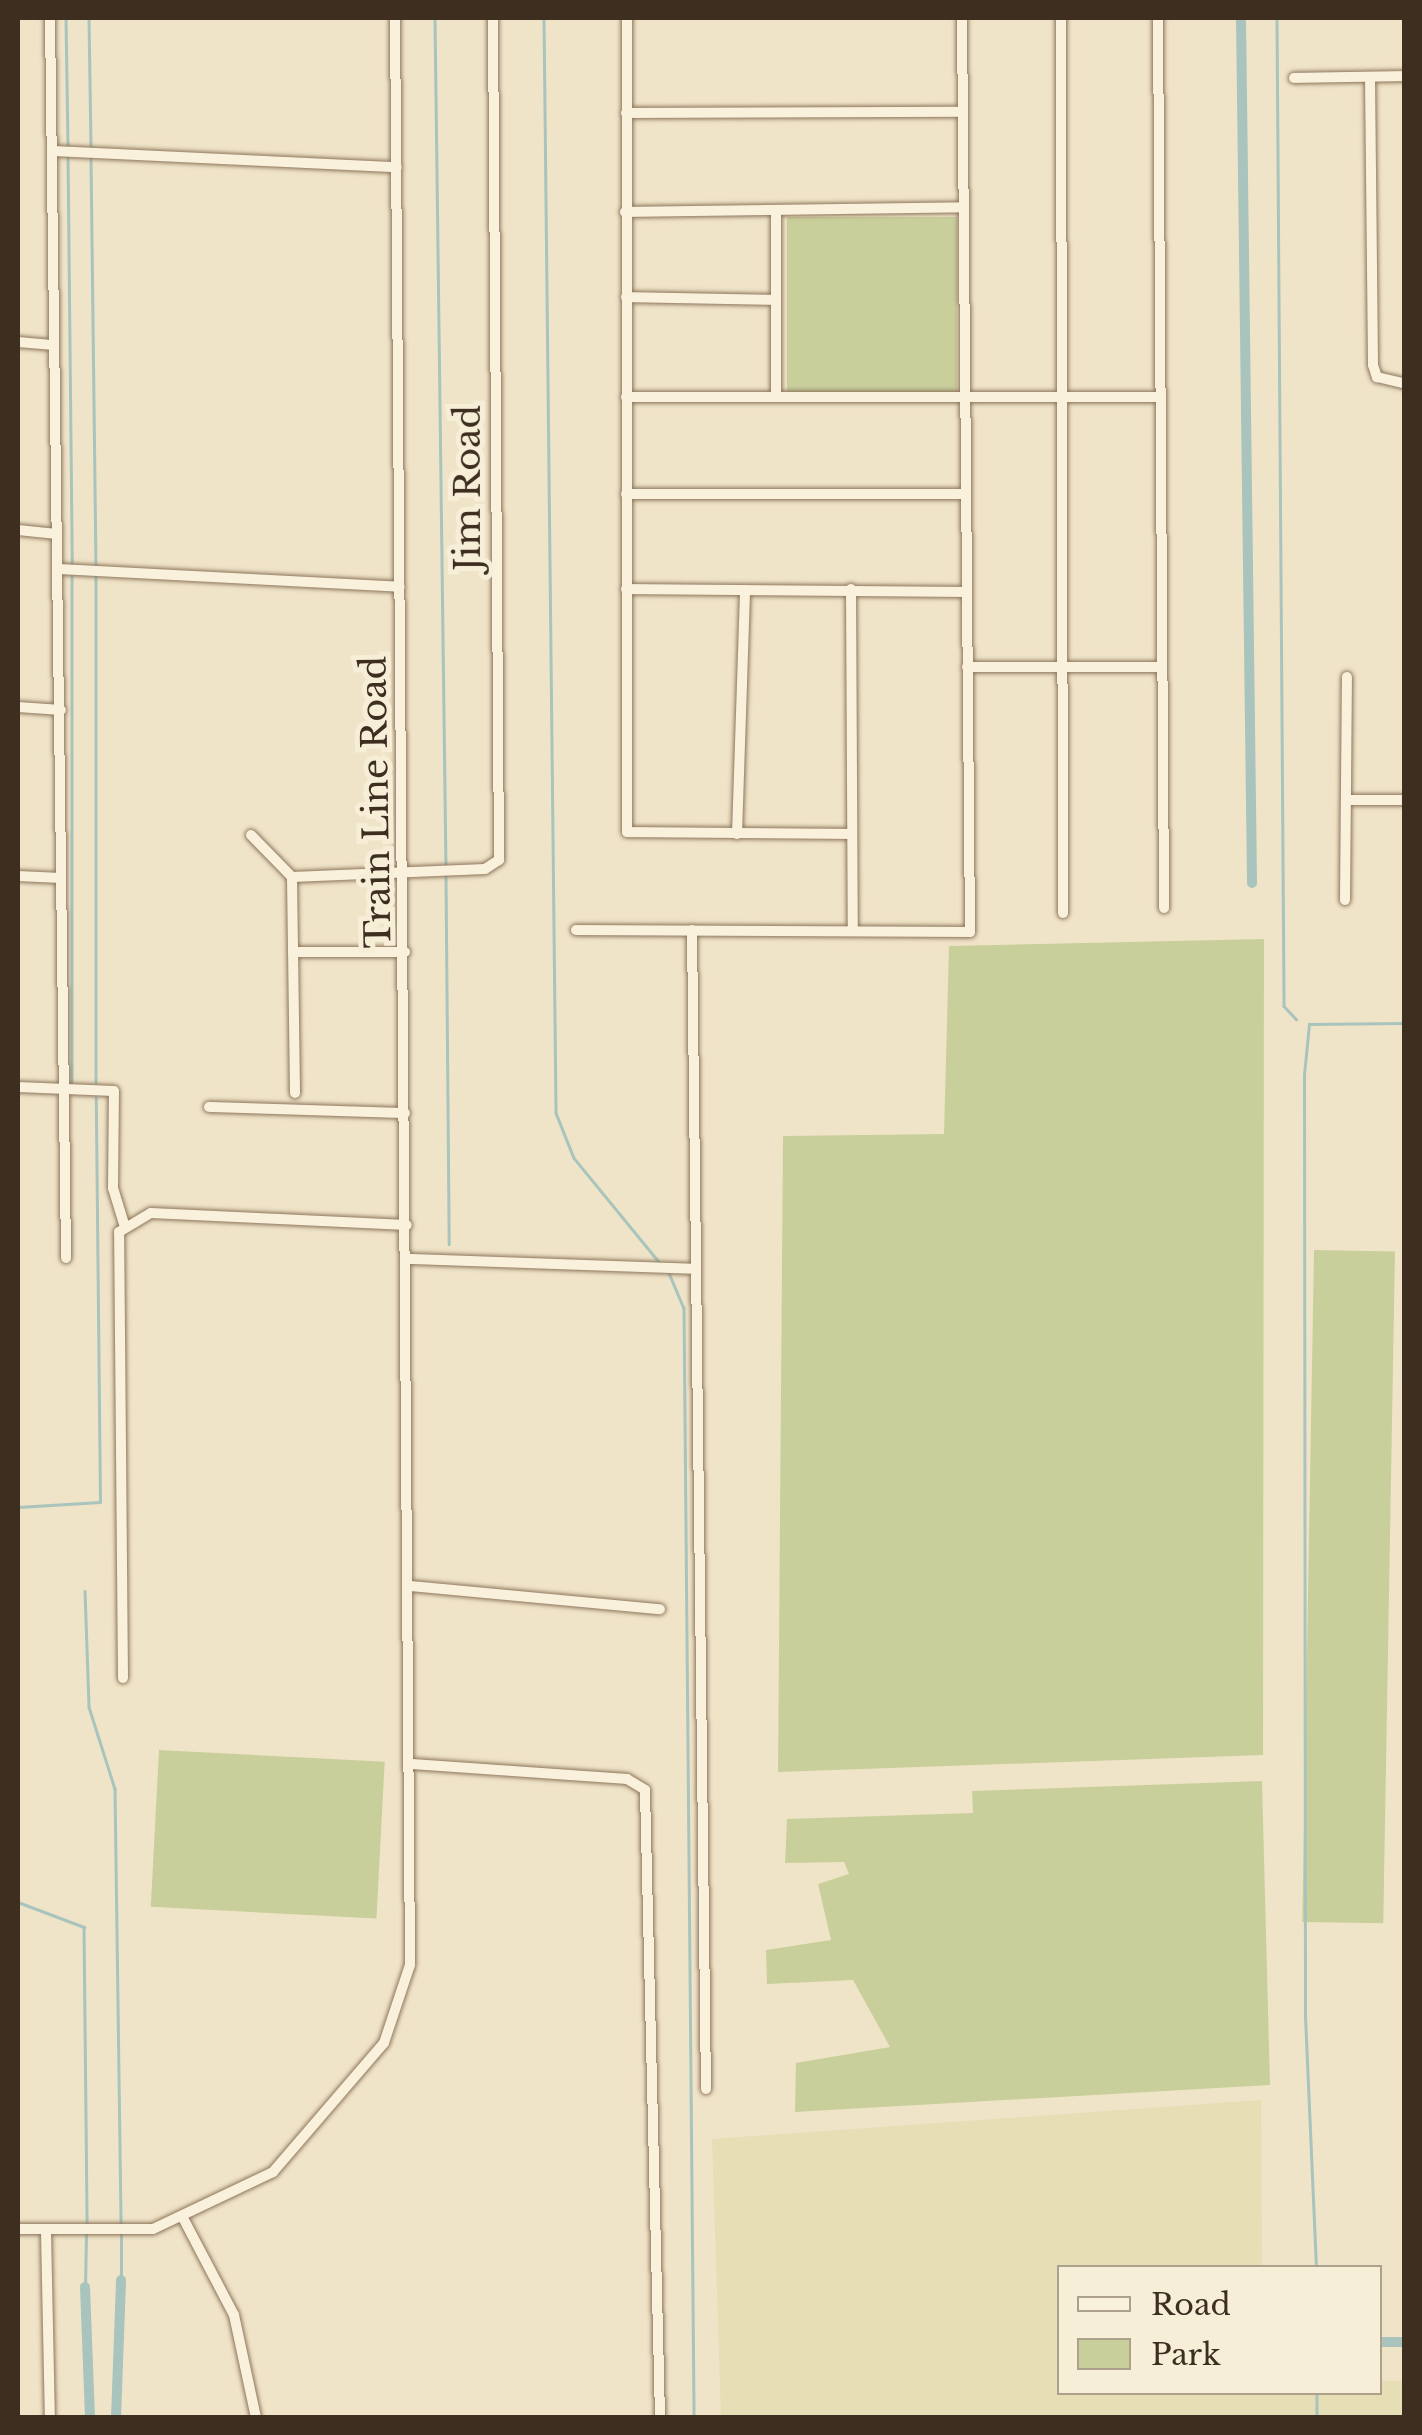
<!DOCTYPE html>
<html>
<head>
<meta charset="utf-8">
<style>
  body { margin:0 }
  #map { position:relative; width:1422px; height:2435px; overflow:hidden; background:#f0e4c8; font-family:"Libre Baskerville",serif }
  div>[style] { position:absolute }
  .farmland>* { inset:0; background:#e6deb5 }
  .green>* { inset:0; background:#c9cf9b; transform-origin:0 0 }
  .stream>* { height:2.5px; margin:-1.25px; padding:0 1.25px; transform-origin:1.25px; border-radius:1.25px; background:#a9c4bc }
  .canal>* { height:10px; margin:-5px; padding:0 5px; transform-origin:5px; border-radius:5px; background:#a9c4bc }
  .roads { filter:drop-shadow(0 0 2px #8d765c) drop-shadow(0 0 2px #8d765c) }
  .minor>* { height:10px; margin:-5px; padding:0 5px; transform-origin:5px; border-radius:5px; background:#faf1dc }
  span { translate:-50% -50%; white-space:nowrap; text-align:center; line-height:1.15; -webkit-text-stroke:10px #f7eed8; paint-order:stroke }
  .street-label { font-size:35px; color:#3d2e20 }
  .frame { position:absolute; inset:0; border:20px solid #3d2e20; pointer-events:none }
  .legend { position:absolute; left:1057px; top:2265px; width:325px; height:130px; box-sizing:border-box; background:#f7eed8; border:2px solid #ada18e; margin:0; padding:12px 18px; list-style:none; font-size:30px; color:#3d2e20 }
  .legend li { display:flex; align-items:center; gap:20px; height:50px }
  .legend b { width:50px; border:2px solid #ada18e }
</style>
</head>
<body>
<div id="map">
  <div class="farmland">
    <div style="clip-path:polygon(1261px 2100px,1262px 2267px,1060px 2268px,1060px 2392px,1380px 2392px,1380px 2381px,1404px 2381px,1404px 2417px,721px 2417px,712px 2139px)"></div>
  </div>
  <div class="green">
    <div style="left:957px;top:217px;width:176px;height:170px;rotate:90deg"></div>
    <div style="clip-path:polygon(1264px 939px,1263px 1755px,778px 1772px,783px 1136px,944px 1134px,949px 946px)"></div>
    <div style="left:1314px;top:1250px;width:81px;height:672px;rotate:1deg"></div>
    <div style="left:159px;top:1750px;width:226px;height:157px;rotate:3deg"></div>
    <div style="clip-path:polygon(1262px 1781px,1270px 2085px,795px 2112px,796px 2063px,890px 2047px,853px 1980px,767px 1984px,766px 1950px,831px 1940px,818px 1884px,849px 1874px,844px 1862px,785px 1863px,787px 1819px,973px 1813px,972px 1791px)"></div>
  </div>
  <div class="stream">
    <div style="left:66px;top:18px;width:128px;rotate:89.1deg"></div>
    <div style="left:89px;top:18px;width:132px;rotate:89.1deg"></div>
    <div style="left:435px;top:18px;width:850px;rotate:89.26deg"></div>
    <div style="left:544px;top:18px;width:1095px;rotate:89.37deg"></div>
    <div style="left:556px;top:1113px;width:48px;rotate:68.2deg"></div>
    <div style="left:574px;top:1158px;width:136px;rotate:50.7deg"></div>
    <div style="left:1277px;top:18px;width:988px;rotate:89.59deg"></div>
    <div style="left:1284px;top:1006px;width:18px;rotate:47deg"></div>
    <div style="left:68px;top:154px;width:412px;rotate:89.4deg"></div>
    <div style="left:91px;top:158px;width:407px;rotate:89.3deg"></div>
    <div style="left:96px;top:573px;width:509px;rotate:90deg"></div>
    <div style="left:72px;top:574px;width:508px;rotate:90deg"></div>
    <div style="left:446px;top:876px;width:368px;rotate:89.5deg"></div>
    <div style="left:669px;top:1273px;width:38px;rotate:67deg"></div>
    <div style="left:684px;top:1308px;width:1110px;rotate:89.48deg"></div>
    <div style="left:18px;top:1507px;width:82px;rotate:-3.5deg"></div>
    <div style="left:100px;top:1502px;width:404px;rotate:-90.6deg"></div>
    <div style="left:85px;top:1591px;width:116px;rotate:88deg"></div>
    <div style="left:89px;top:1707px;width:86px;rotate:72.4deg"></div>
    <div style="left:115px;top:1789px;width:434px;rotate:89.2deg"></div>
    <div style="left:18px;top:1902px;width:71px;rotate:20.7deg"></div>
    <div style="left:84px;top:1927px;width:299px;rotate:89.4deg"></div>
    <div style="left:1316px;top:2268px;width:251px;rotate:-92.5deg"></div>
    <div style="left:1305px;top:2017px;width:942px;rotate:-90.06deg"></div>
    <div style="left:1304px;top:1075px;width:51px;rotate:-84.4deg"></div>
    <div style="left:1309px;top:1024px;width:95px;rotate:-0.6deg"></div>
    <div style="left:121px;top:2280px;width:49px;rotate:-90deg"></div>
    <div style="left:85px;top:2287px;width:53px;rotate:-88.9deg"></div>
    <div style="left:1317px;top:2392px;width:26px;rotate:90deg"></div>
  </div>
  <div class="canal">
    <div style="left:1241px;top:18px;width:865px;rotate:89.27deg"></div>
    <div style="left:85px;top:2287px;width:131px;rotate:87.8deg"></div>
    <div style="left:1380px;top:2342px;width:24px"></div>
    <div style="left:116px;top:2418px;width:138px;rotate:-87.9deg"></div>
  </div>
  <div class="roads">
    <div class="minor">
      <div style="left:50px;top:18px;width:1240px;rotate:89.26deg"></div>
      <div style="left:627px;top:18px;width:814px;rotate:90deg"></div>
      <div style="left:627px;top:832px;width:225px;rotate:0.5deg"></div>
      <div style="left:1061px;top:18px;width:895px;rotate:89.87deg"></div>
      <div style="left:1158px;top:18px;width:890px;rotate:89.61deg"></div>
      <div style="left:1370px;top:77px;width:288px;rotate:89.4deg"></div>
      <div style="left:1373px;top:365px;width:13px;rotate:72deg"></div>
      <div style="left:1377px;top:377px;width:28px;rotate:13deg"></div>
      <div style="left:1294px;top:78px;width:110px;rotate:-1deg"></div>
      <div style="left:626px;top:113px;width:337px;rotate:-0.2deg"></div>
      <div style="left:53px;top:151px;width:344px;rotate:2.7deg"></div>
      <div style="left:776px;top:210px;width:183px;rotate:90deg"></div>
      <div style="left:625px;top:212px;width:339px;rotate:-0.8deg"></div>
      <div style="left:626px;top:297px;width:150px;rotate:1.1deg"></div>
      <div style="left:18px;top:342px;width:36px;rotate:5deg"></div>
      <div style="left:626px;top:397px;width:534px"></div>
      <div style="left:626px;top:494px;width:340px"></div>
      <div style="left:18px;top:530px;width:39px;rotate:6deg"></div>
      <div style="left:59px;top:569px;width:341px;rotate:3deg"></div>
      <div style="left:626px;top:589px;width:337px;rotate:0.5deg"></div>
      <div style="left:851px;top:589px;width:339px;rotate:89.7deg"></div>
      <div style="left:967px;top:667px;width:194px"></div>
      <div style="left:18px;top:707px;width:43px;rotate:4deg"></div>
      <div style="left:1346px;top:800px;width:58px"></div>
      <div style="left:737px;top:834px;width:244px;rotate:-88.1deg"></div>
      <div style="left:251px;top:835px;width:59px;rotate:45.7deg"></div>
      <div style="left:292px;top:877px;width:216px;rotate:89.2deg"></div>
      <div style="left:18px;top:876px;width:43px;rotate:2.7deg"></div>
      <div style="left:292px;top:877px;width:193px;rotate:-2.4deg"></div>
      <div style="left:485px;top:869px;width:17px;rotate:-33deg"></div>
      <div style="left:499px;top:860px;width:842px;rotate:-90.41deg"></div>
      <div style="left:1345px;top:900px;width:223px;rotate:-89.5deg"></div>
      <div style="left:576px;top:930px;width:394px;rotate:0.3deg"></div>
      <div style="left:970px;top:932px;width:914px;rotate:-90.5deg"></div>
      <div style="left:692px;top:930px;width:1159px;rotate:89.31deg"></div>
      <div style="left:293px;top:952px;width:112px"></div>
      <div style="left:18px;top:1087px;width:96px;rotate:2.4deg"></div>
      <div style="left:114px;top:1091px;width:97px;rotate:90.6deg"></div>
      <div style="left:113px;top:1188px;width:39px;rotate:73deg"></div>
      <div style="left:209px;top:1107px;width:196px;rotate:1.8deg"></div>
      <div style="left:410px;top:1259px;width:285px;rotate:2deg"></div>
      <div style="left:410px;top:1586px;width:251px;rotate:5.3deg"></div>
      <div style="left:123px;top:1678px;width:446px;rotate:-90.5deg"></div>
      <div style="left:119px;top:1232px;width:37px;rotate:-31deg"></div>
      <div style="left:151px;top:1213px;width:256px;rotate:2.7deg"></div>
      <div style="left:412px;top:1764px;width:216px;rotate:4deg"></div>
      <div style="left:627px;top:1779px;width:21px;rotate:31deg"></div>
      <div style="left:645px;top:1790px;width:628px;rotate:88.63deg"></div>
      <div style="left:182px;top:2216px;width:112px;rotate:62.3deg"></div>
      <div style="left:234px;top:2315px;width:105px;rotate:77.9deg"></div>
      <div style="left:18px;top:2229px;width:135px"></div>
      <div style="left:153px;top:2229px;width:133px;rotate:-25.4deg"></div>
      <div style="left:273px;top:2172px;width:170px;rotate:-49.3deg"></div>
      <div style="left:384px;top:2043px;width:82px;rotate:-71.6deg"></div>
      <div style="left:410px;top:1965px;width:1947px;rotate:-90.44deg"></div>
      <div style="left:46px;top:2232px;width:186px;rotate:88.8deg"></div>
    </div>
  </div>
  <div class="street-label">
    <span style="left:468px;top:488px;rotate:-90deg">Jim Road</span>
    <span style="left:376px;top:802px;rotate:-91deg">Train Line Road</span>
  </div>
  <div class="frame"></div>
  <ul class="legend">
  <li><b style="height:12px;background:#faf1dc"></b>Road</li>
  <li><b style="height:28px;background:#c9cf9b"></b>Park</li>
  </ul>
</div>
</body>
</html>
